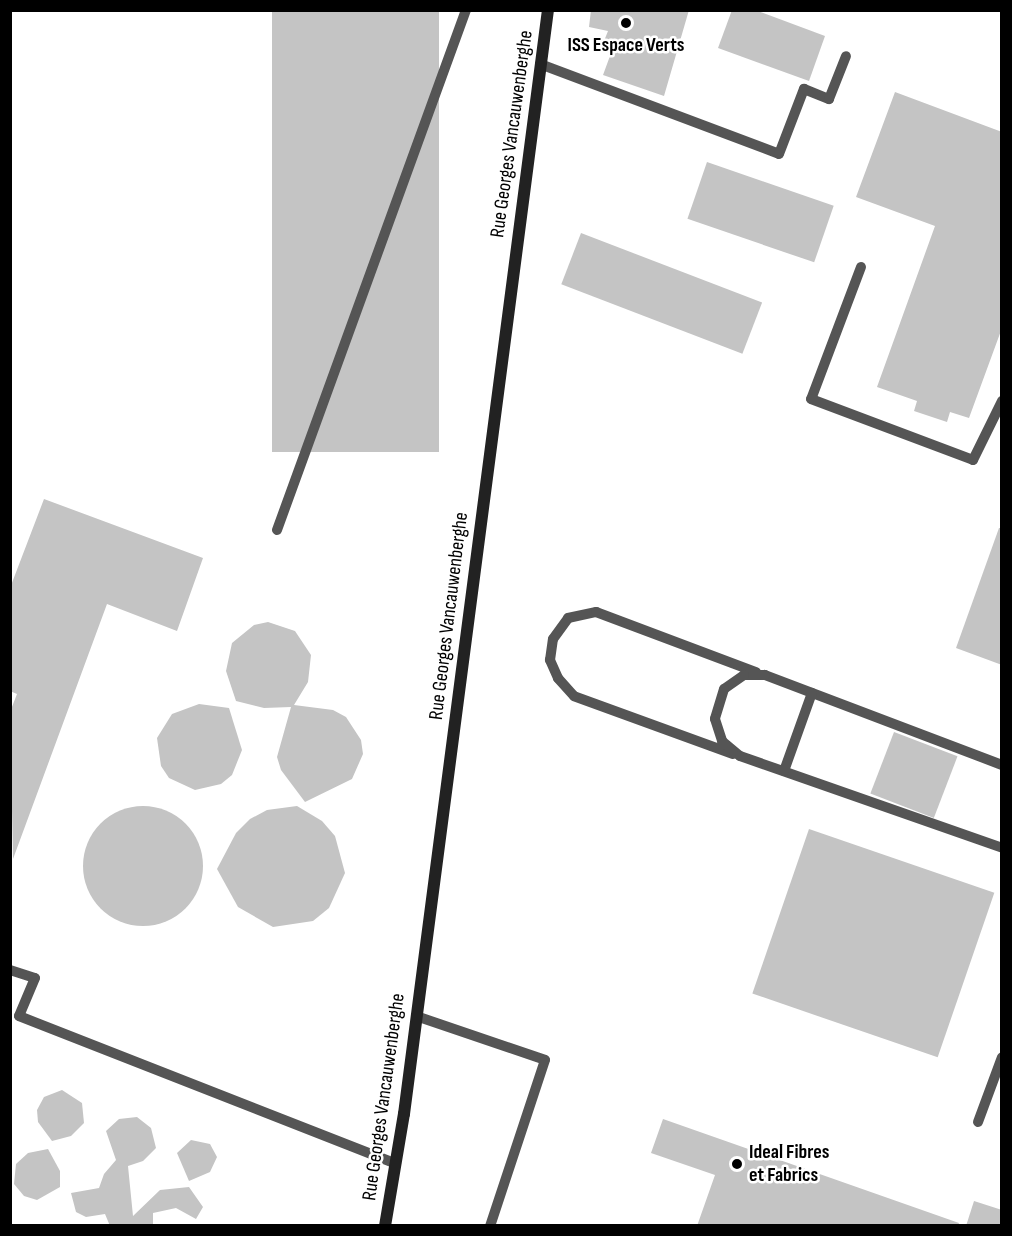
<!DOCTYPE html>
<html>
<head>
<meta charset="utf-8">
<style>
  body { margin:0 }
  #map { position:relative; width:1012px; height:1236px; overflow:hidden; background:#fff; font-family:"Sofia Sans Condensed",sans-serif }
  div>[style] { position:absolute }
  .building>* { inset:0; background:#c4c4c4; transform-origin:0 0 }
  .round { border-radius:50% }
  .lane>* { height:10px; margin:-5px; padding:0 5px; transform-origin:5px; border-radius:5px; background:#555 }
  .secondary>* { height:12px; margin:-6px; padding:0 6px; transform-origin:6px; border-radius:6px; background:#222 }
  .dots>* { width:16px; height:16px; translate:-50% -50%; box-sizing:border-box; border:3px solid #fff; border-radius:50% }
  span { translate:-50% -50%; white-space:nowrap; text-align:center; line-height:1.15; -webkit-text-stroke:5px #fff; paint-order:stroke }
  .poi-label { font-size:20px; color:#000; font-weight:700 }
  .left { translate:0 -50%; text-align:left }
  .street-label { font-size:20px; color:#000 }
  .frame { position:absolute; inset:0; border:12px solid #000; pointer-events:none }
</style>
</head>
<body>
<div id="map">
  <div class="building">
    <div style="left:272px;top:10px;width:167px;height:442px"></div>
    <div style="clip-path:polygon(591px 10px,689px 10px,664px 96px,603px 75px,614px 45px,604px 41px,608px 31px,589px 27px)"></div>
    <div style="clip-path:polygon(732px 10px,755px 10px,825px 36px,809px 81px,718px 48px)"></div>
    <div style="clip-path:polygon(895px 92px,1002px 132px,1002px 328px,969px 418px,950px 412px,947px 422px,914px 411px,917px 401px,877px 387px,935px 226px,856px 197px)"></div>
    <div style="left:707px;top:162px;width:134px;height:60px;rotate:19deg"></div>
    <div style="left:581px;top:233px;width:194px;height:55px;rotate:21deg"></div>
    <div style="clip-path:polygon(44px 499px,203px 558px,177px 631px,107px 604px,13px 859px,10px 712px,17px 694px,10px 691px,10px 588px)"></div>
    <div style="clip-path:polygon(999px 528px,1002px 528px,1002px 665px,956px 648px)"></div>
    <div style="clip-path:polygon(268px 622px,295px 631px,311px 655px,308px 682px,294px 705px,333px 710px,346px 717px,361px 740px,363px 754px,352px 779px,305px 802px,281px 770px,277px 757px,291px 707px,264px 708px,236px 701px,226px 671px,232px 643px,254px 625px)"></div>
    <div style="clip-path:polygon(199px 704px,229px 708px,242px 750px,232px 775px,221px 784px,195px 790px,169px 778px,161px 766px,157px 738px,172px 714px)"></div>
    <div style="left:894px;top:732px;width:68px;height:66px;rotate:21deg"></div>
    <div style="clip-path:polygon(297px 806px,322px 821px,335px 836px,345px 873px,329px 908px,313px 921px,273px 927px,238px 907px,217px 869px,236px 833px,250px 819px,267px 810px)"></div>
    <div class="round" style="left:83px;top:806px;width:120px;height:120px"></div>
    <div style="left:809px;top:829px;width:196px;height:174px;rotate:19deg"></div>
    <div style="clip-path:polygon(62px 1090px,82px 1103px,84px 1123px,71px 1136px,52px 1141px,38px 1122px,37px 1110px,44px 1097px)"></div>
    <div style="clip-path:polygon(137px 1117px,151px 1128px,156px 1148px,143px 1161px,128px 1166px,133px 1216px,160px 1190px,189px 1187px,203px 1207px,196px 1219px,176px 1208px,153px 1213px,153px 1226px,110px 1226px,105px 1214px,86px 1217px,76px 1212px,71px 1193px,99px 1188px,104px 1174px,116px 1160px,106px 1131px,119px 1119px)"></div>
    <div style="clip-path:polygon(663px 1119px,959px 1223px,958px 1226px,697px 1226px,715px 1175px,651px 1153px)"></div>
    <div style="clip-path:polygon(191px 1140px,210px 1144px,217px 1157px,210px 1172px,189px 1181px,177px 1153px)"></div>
    <div style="clip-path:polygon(48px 1149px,60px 1171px,60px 1187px,37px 1200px,24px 1196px,14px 1184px,16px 1164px,28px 1153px)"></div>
    <div style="clip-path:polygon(974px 1201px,1002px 1210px,1002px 1226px,966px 1226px)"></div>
  </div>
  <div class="lane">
    <div style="left:540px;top:64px;width:255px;rotate:20.6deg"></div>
    <div style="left:779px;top:154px;width:70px;rotate:-69deg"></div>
    <div style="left:804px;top:89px;width:27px;rotate:22deg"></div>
    <div style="left:829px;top:99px;width:46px;rotate:-68.4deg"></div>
    <div style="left:861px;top:267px;width:141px;rotate:110.7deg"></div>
    <div style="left:811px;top:399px;width:173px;rotate:20.6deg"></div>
    <div style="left:973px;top:460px;width:66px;rotate:-63.8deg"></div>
    <div style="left:277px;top:530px;width:553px;rotate:-70.03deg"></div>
    <div style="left:733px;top:754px;width:169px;rotate:-160deg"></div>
    <div style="left:574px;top:696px;width:24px;rotate:-132deg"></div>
    <div style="left:558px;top:678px;width:20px;rotate:-114deg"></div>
    <div style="left:550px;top:660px;width:21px;rotate:-82deg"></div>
    <div style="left:553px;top:639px;width:26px;rotate:-54deg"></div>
    <div style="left:568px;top:618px;width:29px;rotate:-12deg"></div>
    <div style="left:596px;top:612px;width:171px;rotate:20.6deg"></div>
    <div style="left:1002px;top:765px;width:254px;rotate:-159.2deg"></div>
    <div style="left:765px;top:675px;width:21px;rotate:180deg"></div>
    <div style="left:744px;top:675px;width:24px;rotate:145deg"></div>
    <div style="left:724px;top:689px;width:31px;rotate:107deg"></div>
    <div style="left:715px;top:719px;width:23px;rotate:72deg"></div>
    <div style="left:722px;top:741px;width:23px;rotate:40deg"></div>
    <div style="left:740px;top:756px;width:278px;rotate:19.3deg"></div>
    <div style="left:784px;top:771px;width:83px;rotate:-70.3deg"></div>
    <div style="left:10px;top:970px;width:26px;rotate:18deg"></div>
    <div style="left:35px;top:978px;width:41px;rotate:112.8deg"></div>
    <div style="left:19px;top:1016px;width:405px;rotate:21.4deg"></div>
    <div style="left:416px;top:1016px;width:136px;rotate:18.8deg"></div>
    <div style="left:545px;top:1060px;width:175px;rotate:108.3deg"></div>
    <div style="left:978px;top:1122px;width:69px;rotate:-69.7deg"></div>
  </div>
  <div class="secondary">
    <div style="left:385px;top:1226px;width:114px;rotate:-80.4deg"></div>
    <div style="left:404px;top:1114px;width:1113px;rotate:-82.57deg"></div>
  </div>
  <div class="dots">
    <div style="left:626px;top:23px;background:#000"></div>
    <div style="left:737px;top:1164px;background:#000"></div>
  </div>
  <div class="poi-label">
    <span style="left:626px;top:45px">ISS Espace Verts</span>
    <span class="left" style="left:749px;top:1164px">Ideal Fibres<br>et Fabrics</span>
  </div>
  <div class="street-label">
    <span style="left:512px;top:134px;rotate:-82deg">Rue Georges Vancauwenberghe</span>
    <span style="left:449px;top:616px;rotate:-83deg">Rue Georges Vancauwenberghe</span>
    <span style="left:384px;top:1097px;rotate:-82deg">Rue Georges Vancauwenberghe</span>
  </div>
  <div class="frame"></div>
</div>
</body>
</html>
